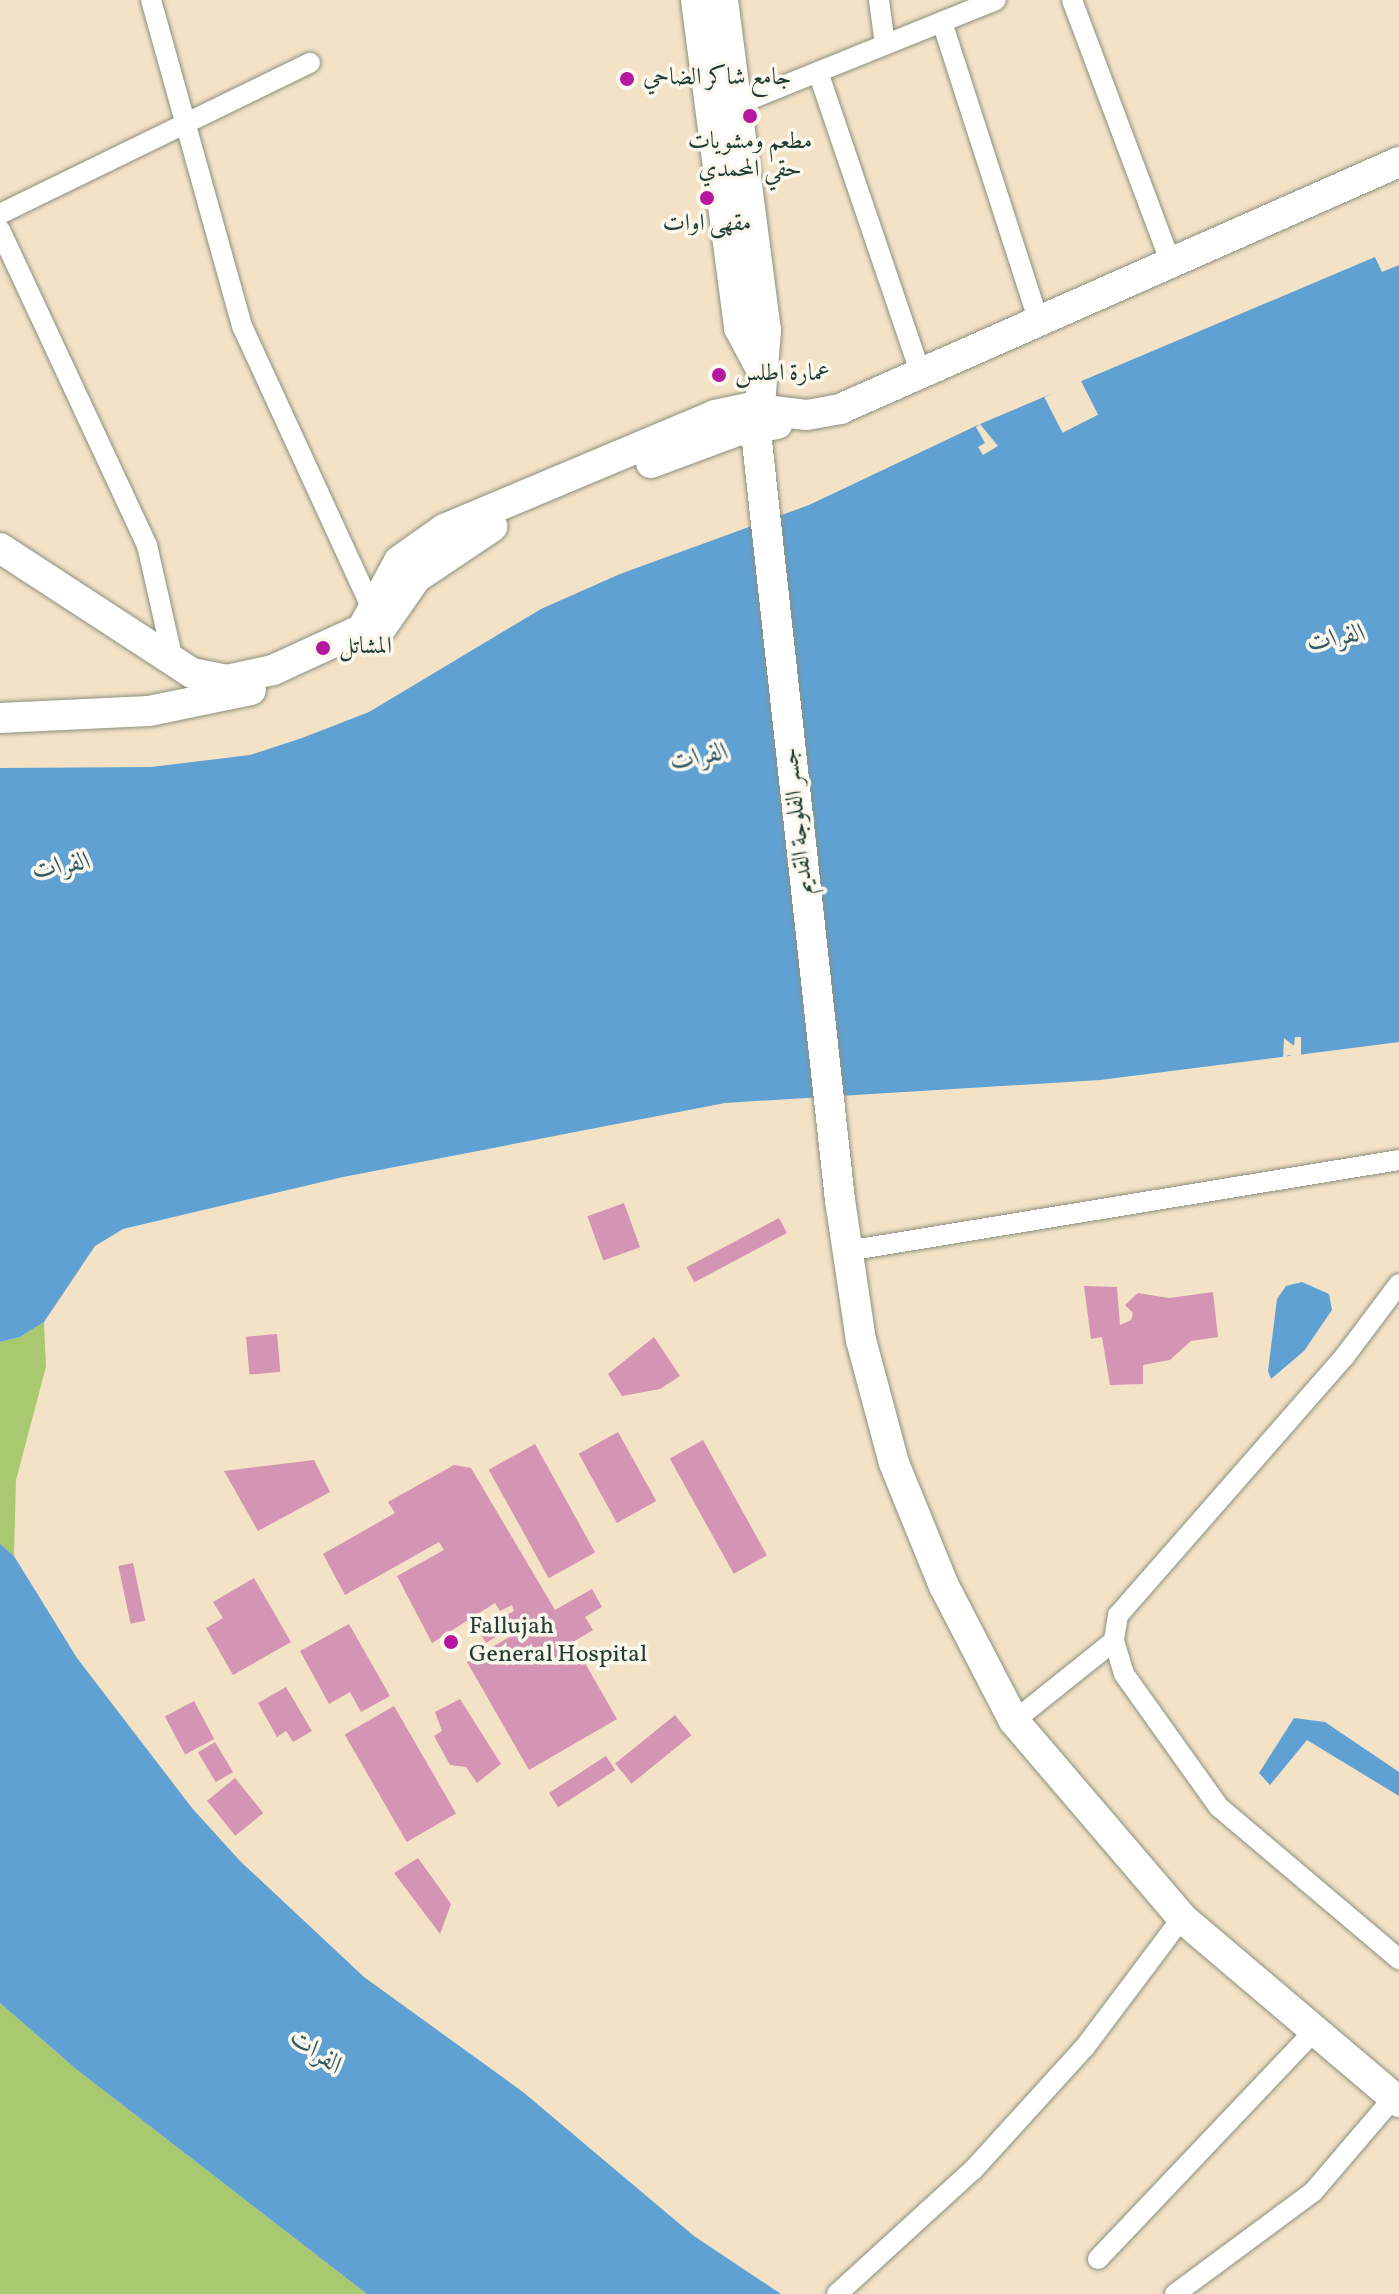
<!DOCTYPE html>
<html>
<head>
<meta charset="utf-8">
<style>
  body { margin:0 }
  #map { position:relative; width:1399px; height:2294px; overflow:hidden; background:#f4e2c7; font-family:Vollkorn,Amiri,serif }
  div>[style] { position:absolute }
  .green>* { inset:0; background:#a9c971 }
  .water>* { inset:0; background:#60a1d3 }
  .pier>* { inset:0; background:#f4e2c7; transform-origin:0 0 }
  .building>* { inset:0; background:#d395b3; transform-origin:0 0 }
  .roads { filter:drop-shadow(0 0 2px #8a907e) drop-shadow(0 0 2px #8a907e) }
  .street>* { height:20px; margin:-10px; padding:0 10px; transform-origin:10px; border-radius:10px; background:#fff }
  .secondary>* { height:30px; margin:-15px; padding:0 15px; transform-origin:15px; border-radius:15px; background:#fff }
  .dots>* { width:22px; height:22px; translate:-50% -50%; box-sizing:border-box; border:4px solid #fbf7ec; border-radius:50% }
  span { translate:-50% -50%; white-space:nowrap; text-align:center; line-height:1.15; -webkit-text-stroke:7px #fbf7ec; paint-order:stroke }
  .poi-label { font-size:24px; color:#1f3d34 }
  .left { translate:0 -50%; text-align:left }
  .street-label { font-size:24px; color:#1f3d34 }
  .water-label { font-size:26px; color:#325b64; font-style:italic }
</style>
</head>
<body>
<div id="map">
  <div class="green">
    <div style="clip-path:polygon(44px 1322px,46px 1367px,16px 1480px,14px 1556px,0 1544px,0 1342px,20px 1337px)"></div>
    <div style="clip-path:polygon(0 2003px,76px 2069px,367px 2294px,0 2294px)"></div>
  </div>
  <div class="water">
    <div style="clip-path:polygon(1375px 257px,1382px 272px,1399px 265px,1399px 1042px,1100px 1080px,725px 1103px,343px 1177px,123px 1229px,95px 1246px,44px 1322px,20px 1337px,0 1342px,0 768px,151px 767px,250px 755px,302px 738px,369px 712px,541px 609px,620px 574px,809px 505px,980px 424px)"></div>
    <div style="clip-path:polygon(1302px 1282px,1329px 1294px,1332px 1310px,1304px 1351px,1271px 1379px,1268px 1371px,1277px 1299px,1286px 1286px)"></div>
    <div style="clip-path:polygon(0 1544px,14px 1556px,77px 1658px,192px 1808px,240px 1861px,364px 1977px,523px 2092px,694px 2236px,781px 2294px,367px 2294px,76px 2069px,0 2003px)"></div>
    <div style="clip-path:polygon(1294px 1718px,1325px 1722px,1399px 1772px,1399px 1796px,1307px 1740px,1270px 1785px,1259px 1773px)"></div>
  </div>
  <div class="pier">
    <div style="left:1080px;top:379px;width:40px;height:40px;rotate:63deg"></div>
    <div style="clip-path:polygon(980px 424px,998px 446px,983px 455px,978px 447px,985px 443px,976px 427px)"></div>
    <div style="clip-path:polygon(1295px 1037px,1301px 1037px,1301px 1058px,1288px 1055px,1283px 1060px,1284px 1038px,1294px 1046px)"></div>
  </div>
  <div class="building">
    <div style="left:624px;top:1203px;width:47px;height:39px;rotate:70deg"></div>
    <div style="left:779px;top:1218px;width:17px;height:105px;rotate:62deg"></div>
    <div style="clip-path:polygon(1084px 1286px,1117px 1287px,1120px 1325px,1131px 1320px,1133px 1313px,1125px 1305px,1138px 1293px,1169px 1298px,1213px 1292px,1218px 1337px,1191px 1341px,1170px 1360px,1143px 1365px,1143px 1384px,1110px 1385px,1102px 1337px,1091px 1339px)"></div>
    <div style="left:277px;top:1334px;width:38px;height:31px;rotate:85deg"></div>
    <div style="clip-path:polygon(654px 1337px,680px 1376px,660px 1389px,622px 1396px,608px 1374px)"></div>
    <div style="left:618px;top:1432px;width:79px;height:45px;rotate:61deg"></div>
    <div style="left:703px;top:1440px;width:132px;height:38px;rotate:61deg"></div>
    <div style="left:535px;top:1444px;width:124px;height:53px;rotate:61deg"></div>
    <div style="clip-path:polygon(314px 1460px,330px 1492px,258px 1531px,224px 1471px)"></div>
    <div style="clip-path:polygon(454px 1465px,471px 1468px,555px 1610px,592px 1589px,602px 1607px,585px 1617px,593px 1630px,573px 1642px,617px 1719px,529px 1770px,467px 1662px,526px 1627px,522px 1620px,486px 1643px,478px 1630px,514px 1611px,512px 1605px,500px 1611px,495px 1603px,432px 1643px,397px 1576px,444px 1550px,439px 1542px,345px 1595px,323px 1554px,395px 1513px,388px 1502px)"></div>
    <div style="left:133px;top:1563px;width:59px;height:15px;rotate:78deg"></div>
    <div style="clip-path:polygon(254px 1578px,291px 1642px,233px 1675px,206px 1628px,223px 1618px,213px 1602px)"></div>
    <div style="clip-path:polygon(349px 1624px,390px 1696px,361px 1712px,350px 1692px,329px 1704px,300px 1651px)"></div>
    <div style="clip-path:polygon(286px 1687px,312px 1731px,293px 1742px,286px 1731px,277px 1737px,258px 1703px)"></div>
    <div style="clip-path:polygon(460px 1699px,501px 1764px,477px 1783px,466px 1767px,450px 1765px,434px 1736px,442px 1731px,435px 1712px)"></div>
    <div style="left:194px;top:1701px;width:43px;height:33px;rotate:62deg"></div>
    <div style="left:394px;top:1706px;width:124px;height:57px;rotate:60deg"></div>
    <div style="left:675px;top:1715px;width:26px;height:77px;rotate:51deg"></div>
    <div style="left:215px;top:1742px;width:35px;height:20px;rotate:59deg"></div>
    <div style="left:606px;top:1756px;width:17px;height:68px;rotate:57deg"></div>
    <div style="left:235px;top:1778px;width:45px;height:36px;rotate:51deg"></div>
    <div style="clip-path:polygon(418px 1858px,451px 1904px,440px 1934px,394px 1873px)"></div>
  </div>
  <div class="roads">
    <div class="street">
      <div style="left:151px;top:0;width:338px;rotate:74.4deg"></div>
      <div style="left:242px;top:326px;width:321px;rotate:65.3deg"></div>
      <div style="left:879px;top:0;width:45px;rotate:82.4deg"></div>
      <div style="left:1072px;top:0;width:282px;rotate:69.4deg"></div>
      <div style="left:942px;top:22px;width:316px;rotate:72.1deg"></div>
      <div style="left:818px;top:72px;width:319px;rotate:71.2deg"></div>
      <div style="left:736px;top:105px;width:280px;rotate:-22deg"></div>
      <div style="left:0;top:214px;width:345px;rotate:-26deg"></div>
      <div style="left:0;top:230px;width:348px;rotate:65deg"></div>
      <div style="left:147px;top:545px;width:118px;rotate:77.3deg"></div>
      <div style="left:847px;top:1251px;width:559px;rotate:-9.36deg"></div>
      <div style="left:1399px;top:1284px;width:90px;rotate:126.9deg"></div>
      <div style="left:1345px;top:1356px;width:344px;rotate:131.2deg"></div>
      <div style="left:1118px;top:1615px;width:26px;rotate:99deg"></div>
      <div style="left:1114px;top:1641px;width:34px;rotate:73deg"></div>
      <div style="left:1124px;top:1674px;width:163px;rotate:54.5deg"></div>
      <div style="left:1219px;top:1807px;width:236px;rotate:40.2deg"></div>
      <div style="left:1014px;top:1721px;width:128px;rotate:-38.7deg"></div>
      <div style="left:1098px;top:2259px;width:314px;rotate:-46.5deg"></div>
      <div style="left:837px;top:2294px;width:184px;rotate:-42.4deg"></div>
      <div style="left:973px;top:2170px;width:166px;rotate:-47.7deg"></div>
      <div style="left:1085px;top:2047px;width:161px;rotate:-53.1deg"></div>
      <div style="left:1175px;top:2294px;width:172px;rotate:-36.5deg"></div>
      <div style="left:1313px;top:2192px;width:125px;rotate:-49.5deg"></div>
    </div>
    <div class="secondary">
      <div style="left:696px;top:0;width:331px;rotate:82.5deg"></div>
      <div style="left:739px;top:328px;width:49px;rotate:61.9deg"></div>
      <div style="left:723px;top:0;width:333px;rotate:82.6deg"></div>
      <div style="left:766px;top:330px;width:111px;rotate:94.6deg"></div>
      <div style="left:757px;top:441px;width:764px;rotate:83.76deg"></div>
      <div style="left:840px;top:1200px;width:142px;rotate:81.5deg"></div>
      <div style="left:861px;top:1340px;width:127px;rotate:75deg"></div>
      <div style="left:894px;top:1463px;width:133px;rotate:67.9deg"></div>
      <div style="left:944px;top:1586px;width:152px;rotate:62.6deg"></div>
      <div style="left:1014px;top:1721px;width:259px;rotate:49.5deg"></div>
      <div style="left:1182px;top:1918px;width:285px;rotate:40.3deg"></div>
      <div style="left:651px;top:463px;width:92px;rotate:-20.4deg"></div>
      <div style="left:737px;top:431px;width:41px;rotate:-9.9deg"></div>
      <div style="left:0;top:548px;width:229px;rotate:33.1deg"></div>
      <div style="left:192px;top:673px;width:36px;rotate:11deg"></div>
      <div style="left:227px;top:680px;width:47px;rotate:-12.3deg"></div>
      <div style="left:273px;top:670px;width:98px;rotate:-24.7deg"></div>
      <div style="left:362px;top:629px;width:77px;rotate:-61.4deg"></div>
      <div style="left:399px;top:561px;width:55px;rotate:-35.4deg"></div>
      <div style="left:444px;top:529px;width:294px;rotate:-22.8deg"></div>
      <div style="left:715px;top:415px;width:34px;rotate:-12deg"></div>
      <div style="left:748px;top:408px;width:59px;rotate:6.8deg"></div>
      <div style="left:807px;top:415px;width:34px;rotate:-10deg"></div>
      <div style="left:840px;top:409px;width:611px;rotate:-23.84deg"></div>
      <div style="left:382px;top:627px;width:60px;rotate:-55.2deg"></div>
      <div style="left:416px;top:578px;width:92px;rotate:-33.9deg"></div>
      <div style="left:0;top:718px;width:149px;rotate:-2.7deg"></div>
      <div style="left:149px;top:711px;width:104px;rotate:-11.6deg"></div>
    </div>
  </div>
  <div class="dots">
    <div style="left:627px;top:79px;background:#b5179e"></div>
    <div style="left:750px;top:116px;background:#b5179e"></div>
    <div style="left:707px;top:198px;background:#b5179e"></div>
    <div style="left:719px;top:375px;background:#b5179e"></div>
    <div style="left:323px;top:648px;background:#b5179e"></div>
    <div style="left:451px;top:1642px;background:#b5179e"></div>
  </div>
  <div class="poi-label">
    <span class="left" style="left:643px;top:79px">جامع شاكر الضاحي</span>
    <span style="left:750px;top:157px">مطعم ومشويات<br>حقي المحمدي</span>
    <span style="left:707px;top:225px">مقهى اوات</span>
    <span class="left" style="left:735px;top:375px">عمارة اطلس</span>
    <span class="left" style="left:339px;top:648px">المشاتل</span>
    <span class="left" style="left:469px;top:1642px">Fallujah<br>General Hospital</span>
  </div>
  <div class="street-label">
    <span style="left:799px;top:821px;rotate:-96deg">جسر الفلوجة القديم</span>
  </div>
  <div class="water-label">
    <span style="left:1337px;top:639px;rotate:-11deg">الفرات</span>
    <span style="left:700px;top:758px;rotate:-11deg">الفرات</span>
    <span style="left:62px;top:867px;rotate:-10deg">الفرات</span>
    <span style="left:316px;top:2053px;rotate:36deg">الفرات</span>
  </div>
</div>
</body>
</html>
